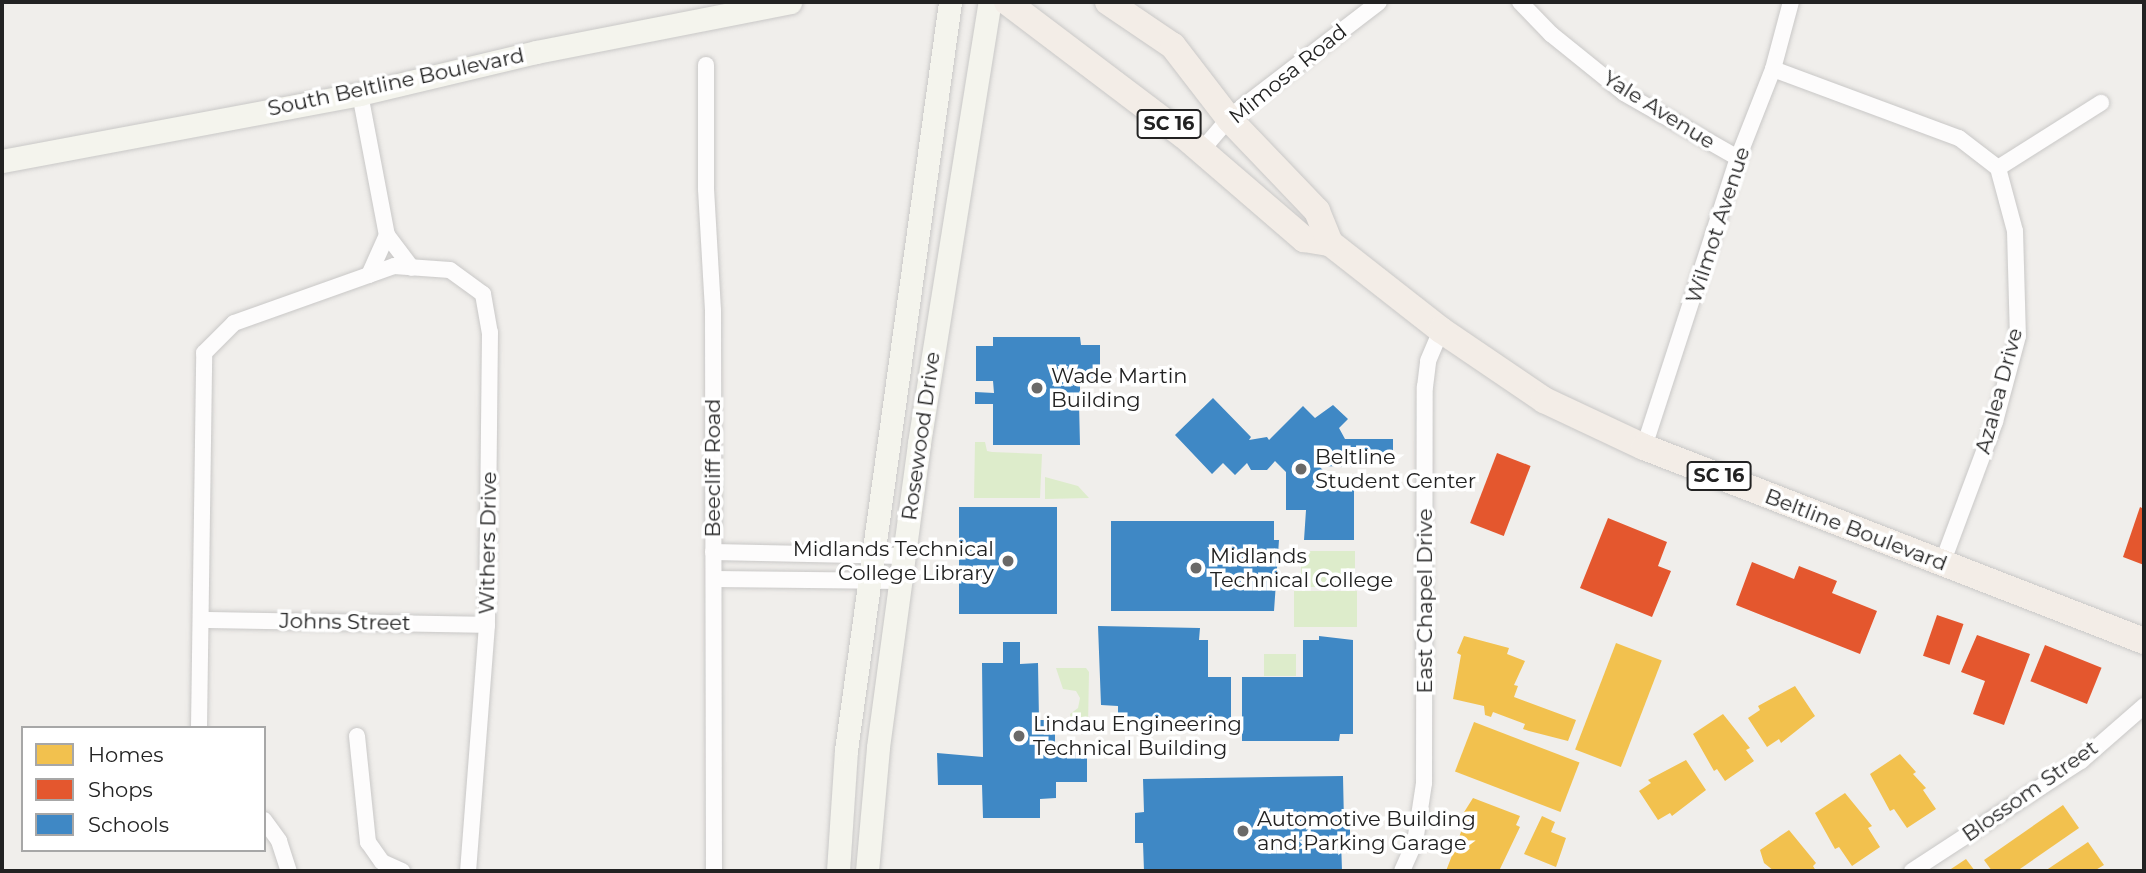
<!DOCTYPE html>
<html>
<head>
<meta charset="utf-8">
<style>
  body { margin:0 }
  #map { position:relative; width:2146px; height:873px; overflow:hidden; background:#f0eeeb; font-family:Montserrat,sans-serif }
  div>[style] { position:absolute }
  .grass>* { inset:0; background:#ddeccb; transform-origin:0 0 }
  .homes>* { inset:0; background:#f2c14e; transform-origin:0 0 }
  .shops>* { inset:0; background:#e4572e; transform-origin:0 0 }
  .schools>* { inset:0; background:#3f88c5; transform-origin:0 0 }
  .roads { filter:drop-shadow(0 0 2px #c9c8c7) drop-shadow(0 0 2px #c9c8c7) }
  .street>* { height:16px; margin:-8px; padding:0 8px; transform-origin:8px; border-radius:8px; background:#fdfcfc }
  .secondary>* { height:23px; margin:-11.5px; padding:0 11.5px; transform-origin:11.5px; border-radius:11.5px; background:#f4f4ed }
  .primary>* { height:26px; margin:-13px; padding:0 13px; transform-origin:13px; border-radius:13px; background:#f3ede7 }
  .dots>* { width:19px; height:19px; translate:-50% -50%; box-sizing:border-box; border:4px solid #fff; border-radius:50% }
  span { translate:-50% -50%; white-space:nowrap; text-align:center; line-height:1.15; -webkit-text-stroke:7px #fff; paint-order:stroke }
  .shield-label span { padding:2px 5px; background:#fff; border:2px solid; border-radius:5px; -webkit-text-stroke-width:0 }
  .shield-label { font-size:19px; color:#222; font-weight:700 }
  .street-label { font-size:21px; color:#222 }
  .poi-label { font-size:21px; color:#222 }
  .left { translate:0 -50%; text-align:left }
  .right { translate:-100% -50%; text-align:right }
  .frame { position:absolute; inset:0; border:4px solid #222; pointer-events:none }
  .legend { position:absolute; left:21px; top:726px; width:245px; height:126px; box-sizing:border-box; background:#fff; border:2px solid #a7a7a7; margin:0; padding:9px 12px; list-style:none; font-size:21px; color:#222 }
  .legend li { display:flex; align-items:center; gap:14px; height:35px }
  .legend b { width:35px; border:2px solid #a7a7a7 }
</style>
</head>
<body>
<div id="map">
  <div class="grass">
    <div style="clip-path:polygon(975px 442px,985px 442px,987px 451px,992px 452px,1042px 454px,1040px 498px,974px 498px)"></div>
    <div style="clip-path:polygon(1045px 477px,1078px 486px,1089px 498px,1045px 499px)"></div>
    <div style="left:1355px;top:551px;width:36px;height:54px;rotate:90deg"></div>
    <div style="left:1294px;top:591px;width:63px;height:36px"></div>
    <div style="left:1264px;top:654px;width:32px;height:22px"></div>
    <div style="clip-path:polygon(1056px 668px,1086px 668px,1089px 672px,1088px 726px,1073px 726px,1070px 714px,1078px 708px,1080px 698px,1076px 691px,1063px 689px)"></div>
  </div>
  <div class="homes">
    <div style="clip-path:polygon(1464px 636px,1509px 648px,1507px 654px,1525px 661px,1514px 685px,1518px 686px,1514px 697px,1576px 720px,1568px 741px,1529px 731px,1523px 729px,1525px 724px,1493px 712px,1491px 717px,1485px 715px,1484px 706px,1453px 699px,1461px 655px,1457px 653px)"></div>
    <div style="left:1616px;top:643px;width:49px;height:114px;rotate:21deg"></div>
    <div style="clip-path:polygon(1795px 686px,1815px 716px,1781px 743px,1779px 739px,1767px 747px,1748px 718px,1760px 710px,1758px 706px)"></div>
    <div style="clip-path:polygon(1723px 714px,1750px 748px,1746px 750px,1754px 761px,1725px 781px,1717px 769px,1714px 771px,1693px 734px)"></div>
    <div style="left:1474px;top:722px;width:113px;height:53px;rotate:21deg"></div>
    <div style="clip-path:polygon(1900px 754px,1916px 772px,1913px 774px,1926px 788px,1923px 790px,1936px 809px,1907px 828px,1894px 809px,1890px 811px,1870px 774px)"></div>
    <div style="clip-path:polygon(1686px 760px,1706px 790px,1672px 816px,1670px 813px,1658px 820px,1639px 791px,1651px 783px,1648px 780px)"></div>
    <div style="clip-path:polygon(1845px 793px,1872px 826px,1868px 828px,1880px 847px,1852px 866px,1839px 847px,1835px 849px,1815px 813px)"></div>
    <div style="clip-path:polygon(1473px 798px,1520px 816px,1516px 825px,1520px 827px,1499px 871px,1446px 871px,1466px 819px,1461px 817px)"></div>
    <div style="clip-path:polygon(2063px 805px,2079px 828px,2017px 871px,1992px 871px,1984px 860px)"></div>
    <div style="clip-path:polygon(1542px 816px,1555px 822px,1551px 832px,1566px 838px,1556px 867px,1524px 854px)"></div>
    <div style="clip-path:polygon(1789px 830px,1816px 863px,1813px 866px,1816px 871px,1774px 871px,1764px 863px,1760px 850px)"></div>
    <div style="clip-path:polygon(2088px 842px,2104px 865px,2094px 871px,2045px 871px)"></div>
    <div style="clip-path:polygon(1966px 859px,1975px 871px,1948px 871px)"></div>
  </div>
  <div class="shops">
    <div style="left:1497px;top:453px;width:36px;height:75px;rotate:21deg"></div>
    <div style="clip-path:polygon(2140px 507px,2144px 509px,2144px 565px,2123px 557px)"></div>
    <div style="clip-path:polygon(1608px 518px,1667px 542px,1658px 566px,1671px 571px,1652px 617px,1580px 588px)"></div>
    <div style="clip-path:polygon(1752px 562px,1794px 579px,1799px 566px,1837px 581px,1832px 593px,1877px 611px,1860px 654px,1736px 605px)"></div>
    <div style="left:1937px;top:615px;width:28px;height:43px;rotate:19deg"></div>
    <div style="clip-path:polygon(1977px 635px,2030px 654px,2004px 725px,1973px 714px,1985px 681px,1961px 672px)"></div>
    <div style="left:2045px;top:645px;width:61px;height:39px;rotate:22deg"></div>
  </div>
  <div class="schools">
    <div style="clip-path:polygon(993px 337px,1080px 337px,1081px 345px,1100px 345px,1100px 382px,1080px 383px,1080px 395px,1097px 395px,1097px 402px,1079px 403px,1080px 445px,993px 445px,993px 404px,975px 404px,975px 392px,994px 393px,993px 381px,976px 381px,976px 346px,993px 346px)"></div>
    <div style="clip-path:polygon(1213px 398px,1251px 437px,1249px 440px,1267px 437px,1269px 440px,1303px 406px,1315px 418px,1333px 405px,1348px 419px,1339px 428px,1345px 439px,1393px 439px,1393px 460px,1368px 460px,1368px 467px,1319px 466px,1333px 481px,1354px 481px,1354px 540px,1304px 540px,1306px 510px,1286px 510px,1286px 472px,1275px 461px,1267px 470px,1251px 470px,1247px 463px,1235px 475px,1223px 463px,1212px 474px,1175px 435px)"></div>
    <div style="left:959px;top:507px;width:98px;height:107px"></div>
    <div style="clip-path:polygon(1111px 521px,1274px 521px,1274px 540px,1279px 540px,1274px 611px,1111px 611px)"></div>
    <div style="clip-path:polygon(1098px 626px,1200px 628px,1199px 640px,1208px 640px,1208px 677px,1231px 677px,1231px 722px,1118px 721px,1118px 706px,1101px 705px)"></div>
    <div style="clip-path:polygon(1319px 636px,1353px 640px,1353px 734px,1340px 734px,1339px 741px,1242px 741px,1242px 677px,1303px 677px,1303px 640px,1319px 640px)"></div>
    <div style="clip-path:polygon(1003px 642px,1020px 642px,1020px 664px,1038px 663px,1039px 720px,1055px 720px,1055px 752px,1087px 752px,1087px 782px,1056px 782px,1056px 798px,1040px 799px,1040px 818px,983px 818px,982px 785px,938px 785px,937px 753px,983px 757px,982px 663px,1003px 663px)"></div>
    <div style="clip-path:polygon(1343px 776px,1344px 823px,1350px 823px,1350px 840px,1341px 840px,1342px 871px,1144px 871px,1143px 843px,1135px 843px,1135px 813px,1144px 812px,1143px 779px)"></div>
  </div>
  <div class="roads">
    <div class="street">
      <div style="left:1520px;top:2px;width:45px;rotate:45.9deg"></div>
      <div style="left:1551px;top:34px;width:94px;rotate:38.9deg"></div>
      <div style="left:1624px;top:93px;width:131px;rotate:29.7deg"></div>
      <div style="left:706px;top:65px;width:124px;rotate:90deg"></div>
      <div style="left:706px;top:189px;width:122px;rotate:86.7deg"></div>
      <div style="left:713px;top:311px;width:560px;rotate:89.9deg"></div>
      <div style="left:1773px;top:69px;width:198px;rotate:20.4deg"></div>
      <div style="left:1959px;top:138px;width:49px;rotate:37.6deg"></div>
      <div style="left:1998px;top:168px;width:65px;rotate:74.9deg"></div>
      <div style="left:2015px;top:231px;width:105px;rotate:88.4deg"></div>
      <div style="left:2018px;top:336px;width:89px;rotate:105deg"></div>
      <div style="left:1995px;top:422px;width:152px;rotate:110.5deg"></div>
      <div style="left:360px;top:94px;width:144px;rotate:79.2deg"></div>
      <div style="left:387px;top:235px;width:41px;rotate:52.9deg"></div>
      <div style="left:1201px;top:151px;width:48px;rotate:-49.3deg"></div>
      <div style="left:1232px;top:115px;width:185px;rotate:-37.5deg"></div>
      <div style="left:1998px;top:168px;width:122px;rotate:-32.3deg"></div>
      <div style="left:369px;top:275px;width:44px;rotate:-65.8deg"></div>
      <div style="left:1644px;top:447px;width:304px;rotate:-72deg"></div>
      <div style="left:1738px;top:158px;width:96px;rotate:-68.5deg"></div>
      <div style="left:1773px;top:69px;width:69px;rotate:-75deg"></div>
      <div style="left:713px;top:552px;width:191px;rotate:1.2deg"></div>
      <div style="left:714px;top:579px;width:187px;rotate:0.6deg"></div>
      <div style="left:202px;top:620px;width:285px;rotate:1deg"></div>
      <div style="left:199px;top:728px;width:375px;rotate:-89.2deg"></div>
      <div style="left:204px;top:353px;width:42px;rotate:-45deg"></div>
      <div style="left:234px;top:323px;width:170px;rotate:-19.6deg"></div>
      <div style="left:394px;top:266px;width:56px;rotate:4.1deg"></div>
      <div style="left:450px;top:270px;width:41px;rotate:36deg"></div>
      <div style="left:483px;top:294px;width:39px;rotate:80deg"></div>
      <div style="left:490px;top:332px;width:293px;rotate:90.6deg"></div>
      <div style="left:487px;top:625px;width:247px;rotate:94.4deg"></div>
      <div style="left:357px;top:736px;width:107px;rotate:84.1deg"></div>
      <div style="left:368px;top:842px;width:24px;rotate:55deg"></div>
      <div style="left:382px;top:862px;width:22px;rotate:24deg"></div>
      <div style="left:264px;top:820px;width:26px;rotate:54deg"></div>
      <div style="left:279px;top:841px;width:32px;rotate:72deg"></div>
      <div style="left:1402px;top:871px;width:32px;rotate:-66deg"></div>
      <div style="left:1415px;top:842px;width:60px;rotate:-81.3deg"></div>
      <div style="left:1424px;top:783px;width:396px;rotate:-89.9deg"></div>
      <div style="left:1425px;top:387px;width:26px;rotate:-83deg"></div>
      <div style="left:1428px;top:361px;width:34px;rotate:-67deg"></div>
      <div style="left:1912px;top:871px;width:202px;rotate:-33.1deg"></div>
      <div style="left:2081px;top:761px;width:84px;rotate:-41.1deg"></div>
    </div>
    <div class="secondary">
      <div style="left:2px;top:161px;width:364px;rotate:-10.6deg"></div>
      <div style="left:360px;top:94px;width:181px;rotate:-13.4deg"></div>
      <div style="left:536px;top:52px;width:259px;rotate:-11.1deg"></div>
      <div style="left:838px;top:871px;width:121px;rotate:-86.2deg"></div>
      <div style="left:846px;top:750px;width:755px;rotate:-82.08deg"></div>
      <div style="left:867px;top:871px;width:124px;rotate:-84.9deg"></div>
      <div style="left:878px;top:747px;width:307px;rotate:-82.3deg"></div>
      <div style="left:919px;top:443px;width:447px;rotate:-80.9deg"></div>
    </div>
    <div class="primary">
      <div style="left:1007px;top:2px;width:221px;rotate:37.1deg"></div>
      <div style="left:1183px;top:135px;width:160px;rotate:40.7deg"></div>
      <div style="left:1304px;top:239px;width:26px;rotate:9deg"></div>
      <div style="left:1330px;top:243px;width:141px;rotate:38.1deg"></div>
      <div style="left:1441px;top:330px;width:125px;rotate:34.2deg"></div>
      <div style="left:1544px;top:400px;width:110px;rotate:25.2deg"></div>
      <div style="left:1644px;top:447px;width:536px;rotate:21.21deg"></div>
      <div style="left:1108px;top:2px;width:78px;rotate:34.1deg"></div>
      <div style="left:1173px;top:46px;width:93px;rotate:52.4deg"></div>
      <div style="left:1230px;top:120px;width:126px;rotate:46.3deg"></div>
      <div style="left:1317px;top:211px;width:35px;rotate:68deg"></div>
    </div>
  </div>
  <div class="dots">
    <div style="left:1037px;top:388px;background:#6a6968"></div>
    <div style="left:1301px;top:469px;background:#6a6968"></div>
    <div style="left:1008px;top:561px;background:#6a6968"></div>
    <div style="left:1196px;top:568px;background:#6a6968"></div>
    <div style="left:1019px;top:736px;background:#6a6968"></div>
    <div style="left:1243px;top:831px;background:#6a6968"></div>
  </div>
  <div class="shield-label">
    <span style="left:1169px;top:124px">SC 16</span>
    <span style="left:1719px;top:476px">SC 16</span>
  </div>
  <div class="street-label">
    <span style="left:1288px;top:74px;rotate:-39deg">Mimosa Road</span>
    <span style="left:396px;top:82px;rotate:-12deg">South Beltline Boulevard</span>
    <span style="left:1659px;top:110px;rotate:32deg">Yale Avenue</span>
    <span style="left:1718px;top:225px;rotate:-72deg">Wilmot Avenue</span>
    <span style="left:1999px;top:391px;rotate:-75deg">Azalea Drive</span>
    <span style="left:921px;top:436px;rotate:-82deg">Rosewood Drive</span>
    <span style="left:713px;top:468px;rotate:-90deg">Beecliff Road</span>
    <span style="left:1856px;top:530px;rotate:21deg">Beltline Boulevard</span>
    <span style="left:488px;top:543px;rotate:-89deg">Withers Drive</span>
    <span style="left:1425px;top:601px;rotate:-90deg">East Chapel Drive</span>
    <span style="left:345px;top:622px;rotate:1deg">Johns Street</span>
    <span style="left:2030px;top:791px;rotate:-35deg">Blossom Street</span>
  </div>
  <div class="poi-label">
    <span class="left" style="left:1051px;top:388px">Wade Martin<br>Building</span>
    <span class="left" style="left:1315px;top:469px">Beltline<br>Student Center</span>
    <span class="right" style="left:994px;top:561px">Midlands Technical<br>College Library</span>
    <span class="left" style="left:1210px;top:568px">Midlands<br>Technical College</span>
    <span class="left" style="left:1033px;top:736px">Lindau Engineering<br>Technical Building</span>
    <span class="left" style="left:1257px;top:831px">Automotive Building<br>and Parking Garage</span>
  </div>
  <div class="frame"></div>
  <ul class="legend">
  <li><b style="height:19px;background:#f2c14e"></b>Homes</li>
  <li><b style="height:19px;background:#e4572e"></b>Shops</li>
  <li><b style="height:19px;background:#3f88c5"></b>Schools</li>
  </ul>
</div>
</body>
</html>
